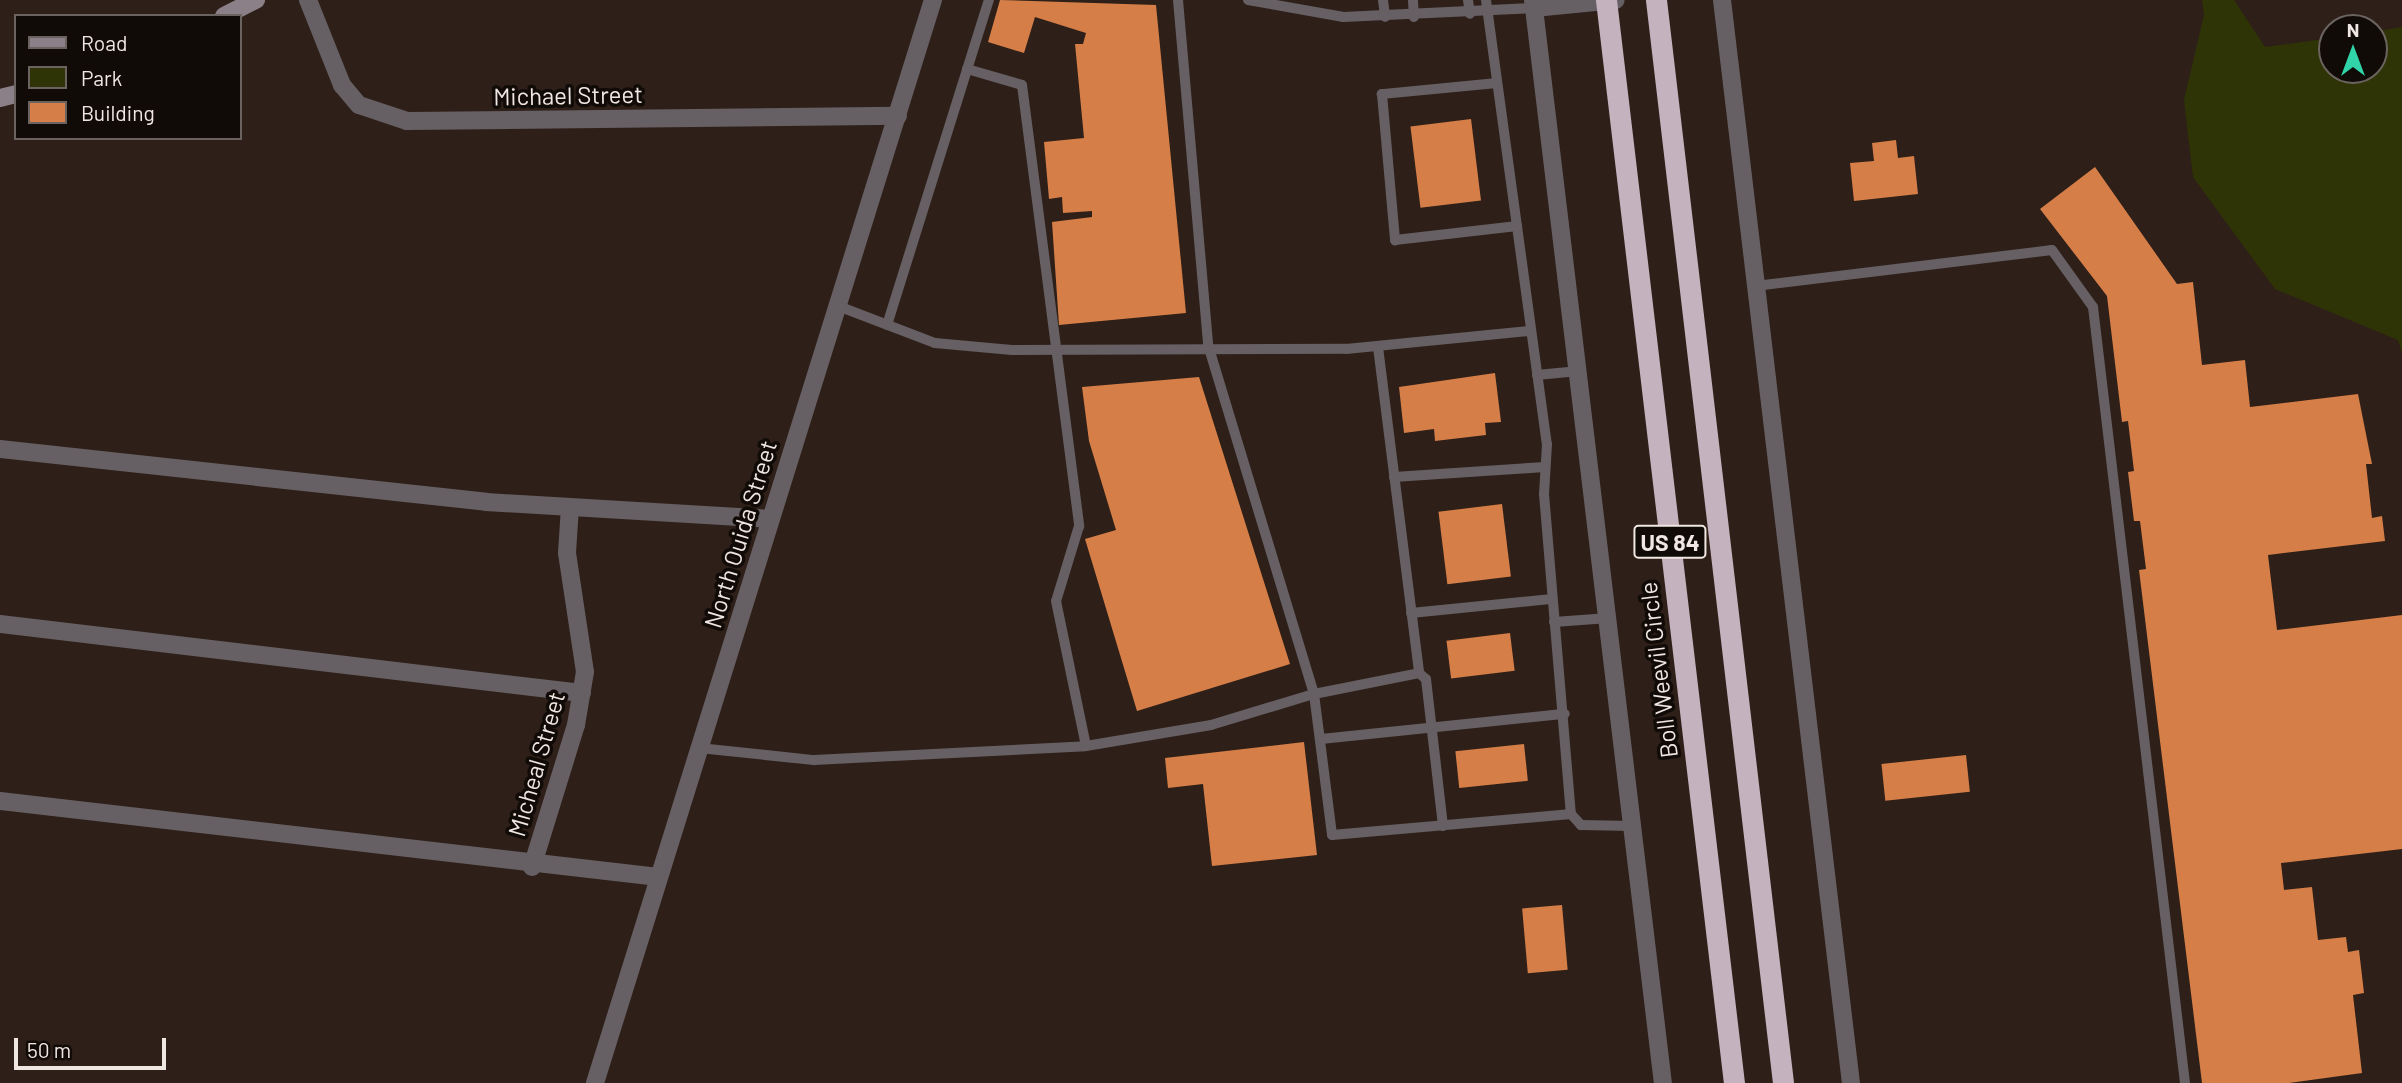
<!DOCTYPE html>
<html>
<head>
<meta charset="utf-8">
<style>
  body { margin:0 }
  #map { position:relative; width:2402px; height:1083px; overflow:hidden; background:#2e2018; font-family:Barlow,sans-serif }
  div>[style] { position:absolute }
  .green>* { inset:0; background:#2e3405 }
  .building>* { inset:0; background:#d57e48; transform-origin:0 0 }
  .lane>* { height:10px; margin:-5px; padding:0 5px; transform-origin:5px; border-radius:5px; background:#665f64 }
  .street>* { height:18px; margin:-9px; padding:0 9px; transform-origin:9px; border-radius:9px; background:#665f64 }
  .secondary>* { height:18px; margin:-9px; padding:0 9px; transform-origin:9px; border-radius:9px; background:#8c8088 }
  .highway>* { height:21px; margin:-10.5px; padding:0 10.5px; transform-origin:10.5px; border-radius:10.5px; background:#c4b2be }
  span { translate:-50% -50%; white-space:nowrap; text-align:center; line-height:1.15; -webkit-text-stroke:7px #110b08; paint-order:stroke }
  .shield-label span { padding:2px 5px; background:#110b08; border:2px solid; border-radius:5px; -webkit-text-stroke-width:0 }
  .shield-label { font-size:23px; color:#f1e7e2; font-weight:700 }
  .street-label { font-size:24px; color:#f1e7e2 }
  .legend { position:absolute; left:14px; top:14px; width:228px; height:126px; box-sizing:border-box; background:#110b08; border:2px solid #6b635f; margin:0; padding:9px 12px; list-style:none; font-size:21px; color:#f1e7e2 }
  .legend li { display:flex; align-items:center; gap:14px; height:35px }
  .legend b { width:35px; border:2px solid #6b635f }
  .north { position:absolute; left:2318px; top:14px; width:70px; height:70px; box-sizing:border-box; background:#110b08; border:2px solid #6b635f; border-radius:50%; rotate:0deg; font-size:19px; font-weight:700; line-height:28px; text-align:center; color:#f1e7e2 }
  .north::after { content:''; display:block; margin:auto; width:24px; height:32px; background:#31d4a9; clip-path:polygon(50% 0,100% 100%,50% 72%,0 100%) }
  .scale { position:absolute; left:14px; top:1038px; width:152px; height:32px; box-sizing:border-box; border:4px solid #f1e7e2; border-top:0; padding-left:9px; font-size:21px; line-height:24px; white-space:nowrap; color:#f1e7e2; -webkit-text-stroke:5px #110b08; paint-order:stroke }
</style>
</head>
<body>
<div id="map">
  <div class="green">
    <div style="clip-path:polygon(2202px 0,2234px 0,2265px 47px,2332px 38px,2332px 70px,2374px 70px,2374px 32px,2402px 27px,2402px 353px,2398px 340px,2275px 289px,2193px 177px,2184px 100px,2204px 15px)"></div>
  </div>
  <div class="building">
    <div style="clip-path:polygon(1000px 0,1156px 5px,1186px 313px,1059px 325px,1052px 222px,1092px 217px,1092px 211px,1063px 213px,1062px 197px,1049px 199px,1044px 142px,1084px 138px,1075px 44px,1083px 44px,1086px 33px,1035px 17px,1024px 53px,988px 42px)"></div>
    <div style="left:1471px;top:119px;width:82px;height:61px;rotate:83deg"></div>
    <div style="clip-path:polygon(1896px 140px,1898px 158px,1914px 156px,1918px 194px,1854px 201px,1850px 163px,1874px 161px,1872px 143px)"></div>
    <div style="clip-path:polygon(2095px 167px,2177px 284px,2193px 282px,2202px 365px,2245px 360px,2250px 407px,2358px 394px,2372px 464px,2366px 464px,2372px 518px,2382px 516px,2385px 541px,2268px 555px,2277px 630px,2402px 615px,2402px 849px,2281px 863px,2284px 890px,2312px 887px,2318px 940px,2346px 937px,2348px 952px,2359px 950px,2364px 993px,2353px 995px,2362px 1073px,2289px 1083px,2202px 1083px,2139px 570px,2146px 569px,2140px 521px,2134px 521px,2128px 472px,2134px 471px,2128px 421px,2122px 422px,2107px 296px,2040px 209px)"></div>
    <div style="clip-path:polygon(1495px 373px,1501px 422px,1485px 423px,1486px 435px,1435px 441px,1434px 429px,1404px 433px,1399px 387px)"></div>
    <div style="clip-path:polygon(1199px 377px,1290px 664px,1137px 711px,1085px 539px,1116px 530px,1089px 441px,1082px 387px)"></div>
    <div style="left:1502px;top:504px;width:73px;height:64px;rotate:83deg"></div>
    <div style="left:1510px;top:633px;width:38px;height:64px;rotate:83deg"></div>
    <div style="clip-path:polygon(1304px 742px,1317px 855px,1212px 866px,1203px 784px,1168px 788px,1165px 758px)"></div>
    <div style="left:1524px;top:744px;width:37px;height:69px;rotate:84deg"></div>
    <div style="left:1966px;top:755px;width:37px;height:85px;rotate:84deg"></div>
    <div style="left:1562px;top:905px;width:65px;height:40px;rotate:85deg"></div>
  </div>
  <div class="lane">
    <div style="left:1178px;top:0;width:346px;rotate:85deg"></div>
    <div style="left:1208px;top:345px;width:365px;rotate:73.1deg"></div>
    <div style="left:1314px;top:694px;width:142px;rotate:82.7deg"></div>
    <div style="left:1332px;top:835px;width:240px;rotate:-5deg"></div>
    <div style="left:1248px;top:0;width:97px;rotate:10.1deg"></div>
    <div style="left:1343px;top:17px;width:191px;rotate:-2.7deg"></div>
    <div style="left:1383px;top:0;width:17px;rotate:83deg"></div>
    <div style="left:1413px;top:0;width:17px;rotate:87deg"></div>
    <div style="left:1468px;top:0;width:14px;rotate:82deg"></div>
    <div style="left:1486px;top:0;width:448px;rotate:82.2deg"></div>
    <div style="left:1547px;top:444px;width:50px;rotate:93.4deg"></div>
    <div style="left:1544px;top:494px;width:321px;rotate:85.2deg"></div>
    <div style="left:1571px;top:814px;width:15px;rotate:48deg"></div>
    <div style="left:1581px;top:825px;width:51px;rotate:1.1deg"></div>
    <div style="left:967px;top:69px;width:57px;rotate:16.2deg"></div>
    <div style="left:1022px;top:85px;width:445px;rotate:82.6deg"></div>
    <div style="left:1079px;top:526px;width:78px;rotate:107deg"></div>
    <div style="left:1056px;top:601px;width:148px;rotate:78.3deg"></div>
    <div style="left:1497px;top:83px;width:116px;rotate:174.5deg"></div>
    <div style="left:1382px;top:94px;width:147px;rotate:84.9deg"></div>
    <div style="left:1395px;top:240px;width:123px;rotate:-6.5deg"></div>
    <div style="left:1755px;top:286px;width:299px;rotate:-6.9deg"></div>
    <div style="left:2052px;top:250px;width:70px;rotate:54.3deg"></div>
    <div style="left:2093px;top:307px;width:781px;rotate:83.24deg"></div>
    <div style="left:838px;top:306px;width:104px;rotate:20.9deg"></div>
    <div style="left:935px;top:343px;width:77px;rotate:5.2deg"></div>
    <div style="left:1012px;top:350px;width:334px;rotate:-0.2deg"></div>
    <div style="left:1346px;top:349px;width:185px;rotate:-5.6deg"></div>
    <div style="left:887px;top:325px;width:341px;rotate:-72.6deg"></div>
    <div style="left:1378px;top:347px;width:329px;rotate:82.8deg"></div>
    <div style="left:1537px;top:375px;width:42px;rotate:-5.4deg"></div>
    <div style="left:1394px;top:477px;width:151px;rotate:-3.8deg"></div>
    <div style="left:1411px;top:613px;width:142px;rotate:-5.7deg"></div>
    <div style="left:1554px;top:622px;width:55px;rotate:-4.2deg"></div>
    <div style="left:1321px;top:739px;width:245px;rotate:-5.9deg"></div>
    <div style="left:699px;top:748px;width:116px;rotate:6deg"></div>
    <div style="left:814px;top:760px;width:272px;rotate:-2.9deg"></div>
    <div style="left:1086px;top:746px;width:127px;rotate:-9.5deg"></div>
    <div style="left:1211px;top:725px;width:108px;rotate:-16.8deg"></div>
    <div style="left:1314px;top:694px;width:107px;rotate:-11.3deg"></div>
    <div style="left:1419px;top:673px;width:9px;rotate:41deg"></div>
    <div style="left:1426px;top:679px;width:148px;rotate:83.4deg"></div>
  </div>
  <div class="street">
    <div style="left:308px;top:0;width:92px;rotate:68.2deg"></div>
    <div style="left:342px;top:85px;width:26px;rotate:50deg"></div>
    <div style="left:359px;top:105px;width:51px;rotate:18.4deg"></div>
    <div style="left:407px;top:121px;width:491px;rotate:-0.6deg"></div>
    <div style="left:1533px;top:0;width:1091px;rotate:83.16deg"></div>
    <div style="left:1722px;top:0;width:1091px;rotate:83.21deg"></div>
    <div style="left:1534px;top:8px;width:82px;rotate:-5.6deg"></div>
    <div style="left:0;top:449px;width:489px;rotate:6.2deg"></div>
    <div style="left:486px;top:502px;width:285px;rotate:3.4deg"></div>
    <div style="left:0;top:624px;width:586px;rotate:6.76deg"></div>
    <div style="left:0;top:801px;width:663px;rotate:6.58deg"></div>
    <div style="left:532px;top:867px;width:149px;rotate:-72.8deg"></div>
    <div style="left:576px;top:725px;width:54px;rotate:-80.4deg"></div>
    <div style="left:585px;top:672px;width:120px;rotate:-98.6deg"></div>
    <div style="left:567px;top:553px;width:46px;rotate:-86.3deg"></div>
    <div style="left:595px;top:1083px;width:1135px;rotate:-72.67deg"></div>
  </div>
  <div class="secondary">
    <div style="left:224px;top:16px;width:36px;rotate:-27deg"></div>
    <div style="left:0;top:98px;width:16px;rotate:-14deg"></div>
  </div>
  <div class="highway">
    <div style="left:1606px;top:0;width:1091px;rotate:83.26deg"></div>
    <div style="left:1656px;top:0;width:1090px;rotate:83.31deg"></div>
  </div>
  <div class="shield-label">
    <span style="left:1670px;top:542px">US 84</span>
  </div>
  <div class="street-label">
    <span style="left:568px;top:95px;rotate:-1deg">Michael Street</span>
    <span style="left:740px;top:534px;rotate:-73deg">North Ouida Street</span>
    <span style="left:1658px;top:670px;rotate:-97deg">Boll Weevil Circle</span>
    <span style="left:536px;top:764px;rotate:-74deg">Micheal Street</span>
  </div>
  <ul class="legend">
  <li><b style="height:9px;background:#8c8088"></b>Road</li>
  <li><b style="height:19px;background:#2e3405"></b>Park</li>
  <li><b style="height:19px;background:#d57e48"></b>Building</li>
  </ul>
  <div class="north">N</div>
  <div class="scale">50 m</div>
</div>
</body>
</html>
